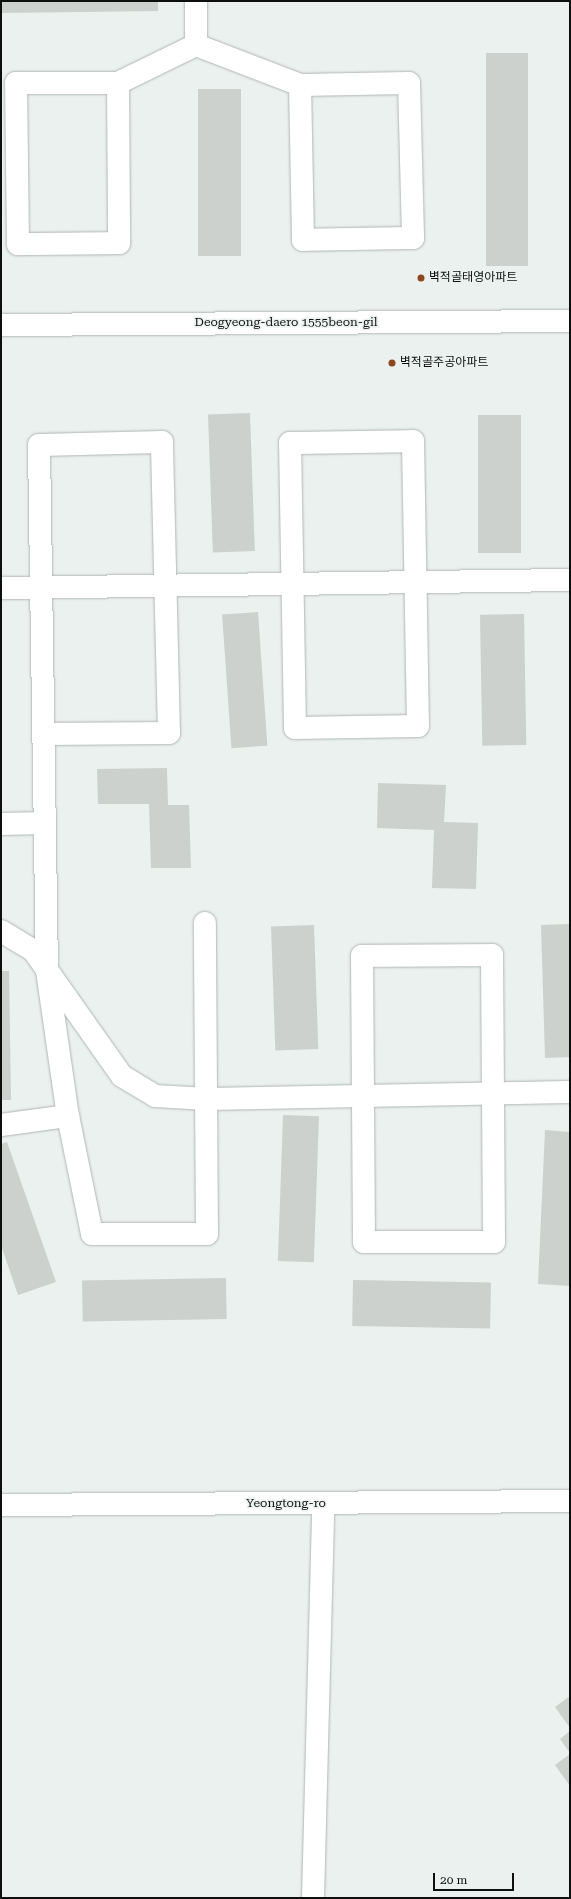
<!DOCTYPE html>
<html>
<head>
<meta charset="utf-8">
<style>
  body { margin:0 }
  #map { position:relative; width:571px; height:1899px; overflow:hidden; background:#eaf1ee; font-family:"Roboto Serif","Noto Sans KR",serif }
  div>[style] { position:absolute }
  .building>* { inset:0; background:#cdd1cd; transform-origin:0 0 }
  .roads { filter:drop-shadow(0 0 1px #afb6b3) drop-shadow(0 0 1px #afb6b3) }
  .minor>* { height:22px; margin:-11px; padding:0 11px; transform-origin:11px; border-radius:11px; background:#fff }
  .dots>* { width:11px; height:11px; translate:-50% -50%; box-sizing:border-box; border:2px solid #eaf1ee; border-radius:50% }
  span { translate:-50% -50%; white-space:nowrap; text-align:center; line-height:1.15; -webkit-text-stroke:3px #eaf1ee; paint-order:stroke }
  .poi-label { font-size:12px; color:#0d0f0e }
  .left { translate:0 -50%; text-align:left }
  .street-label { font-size:12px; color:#0d0f0e }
  .frame { position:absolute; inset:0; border:2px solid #0d0f0e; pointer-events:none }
  .scale { position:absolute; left:433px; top:1873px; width:81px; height:18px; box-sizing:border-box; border:2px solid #0d0f0e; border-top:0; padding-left:5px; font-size:12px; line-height:14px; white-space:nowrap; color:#0d0f0e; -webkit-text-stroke:3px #eaf1ee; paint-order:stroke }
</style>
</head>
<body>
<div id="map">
  <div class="building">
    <div style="clip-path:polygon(1px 1px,158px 1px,158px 11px,1px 13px)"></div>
    <div style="left:486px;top:53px;width:42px;height:213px"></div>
    <div style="left:198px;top:89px;width:43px;height:167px"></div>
    <div style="left:250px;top:413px;width:138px;height:42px;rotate:88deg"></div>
    <div style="left:478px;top:415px;width:43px;height:138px"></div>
    <div style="left:258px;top:612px;width:134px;height:36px;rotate:86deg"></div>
    <div style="left:524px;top:614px;width:131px;height:44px;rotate:89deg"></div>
    <div style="clip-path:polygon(167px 768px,168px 805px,189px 805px,191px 868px,151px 868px,149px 804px,98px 804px,97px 769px)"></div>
    <div style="clip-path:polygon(378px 783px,446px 785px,444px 822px,478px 823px,476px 889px,432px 888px,434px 830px,377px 828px)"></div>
    <div style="clip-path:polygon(570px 924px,570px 1057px,545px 1058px,541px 925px)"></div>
    <div style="left:314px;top:925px;width:124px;height:43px;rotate:88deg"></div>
    <div style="clip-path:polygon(1px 971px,9px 971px,11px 1100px,1px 1100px)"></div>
    <div style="left:283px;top:1115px;width:36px;height:146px;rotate:2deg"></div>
    <div style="clip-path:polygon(545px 1130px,570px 1132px,570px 1286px,538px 1284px)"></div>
    <div style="clip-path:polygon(7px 1142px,56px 1282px,18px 1295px,1px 1245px,1px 1144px)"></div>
    <div style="left:226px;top:1278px;width:41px;height:144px;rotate:89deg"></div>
    <div style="left:353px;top:1280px;width:138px;height:46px;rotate:1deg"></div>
    <div style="clip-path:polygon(570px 1696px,570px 1728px,555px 1707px)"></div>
    <div style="clip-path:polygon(570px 1731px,570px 1753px,560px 1739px)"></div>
    <div style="clip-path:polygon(570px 1754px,570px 1786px,555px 1765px)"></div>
  </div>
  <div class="roads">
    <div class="minor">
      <div style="left:196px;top:45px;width:44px;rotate:-90deg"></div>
      <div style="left:118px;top:83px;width:160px;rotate:89.6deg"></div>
      <div style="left:119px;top:243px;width:101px;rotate:179.4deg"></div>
      <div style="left:18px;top:244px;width:161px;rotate:-90.7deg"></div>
      <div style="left:16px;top:83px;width:102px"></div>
      <div style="left:118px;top:83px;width:87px;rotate:-26deg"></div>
      <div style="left:196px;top:45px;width:111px;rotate:21deg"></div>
      <div style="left:300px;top:85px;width:109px;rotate:-1.1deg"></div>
      <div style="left:409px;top:83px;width:155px;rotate:88.5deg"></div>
      <div style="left:413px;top:238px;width:110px;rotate:179deg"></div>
      <div style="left:303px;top:240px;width:155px;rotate:-91.1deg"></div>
      <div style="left:1px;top:325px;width:569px;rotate:-0.4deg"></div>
      <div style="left:413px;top:441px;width:285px;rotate:89deg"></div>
      <div style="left:418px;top:726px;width:123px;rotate:179.1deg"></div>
      <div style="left:295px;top:728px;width:285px;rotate:-91deg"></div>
      <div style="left:290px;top:443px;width:123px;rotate:-0.9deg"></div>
      <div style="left:1px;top:588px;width:569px;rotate:-0.81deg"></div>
      <div style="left:44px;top:734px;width:125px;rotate:-0.5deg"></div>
      <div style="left:169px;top:733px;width:291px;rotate:-91.4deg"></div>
      <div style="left:162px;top:442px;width:123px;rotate:178.6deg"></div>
      <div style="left:39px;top:445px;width:526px;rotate:89.13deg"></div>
      <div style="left:47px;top:971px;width:147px;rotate:81.8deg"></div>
      <div style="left:68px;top:1116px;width:120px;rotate:78.5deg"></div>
      <div style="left:92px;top:1234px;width:115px"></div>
      <div style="left:207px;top:1234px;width:311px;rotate:-90.4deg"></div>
      <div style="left:1px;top:824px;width:44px;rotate:-1.3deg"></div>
      <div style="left:1px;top:931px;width:37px;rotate:31deg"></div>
      <div style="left:33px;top:950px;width:154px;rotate:54.8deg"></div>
      <div style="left:122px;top:1076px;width:39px;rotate:31deg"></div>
      <div style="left:155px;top:1096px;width:52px;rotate:3.3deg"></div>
      <div style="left:207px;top:1099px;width:363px;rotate:-1.1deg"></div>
      <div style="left:492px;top:955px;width:287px;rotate:89.6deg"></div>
      <div style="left:494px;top:1242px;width:130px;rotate:180deg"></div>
      <div style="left:364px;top:1242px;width:286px;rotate:-90.4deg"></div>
      <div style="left:362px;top:956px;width:130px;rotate:-0.4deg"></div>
      <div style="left:1px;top:1125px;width:68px;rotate:-7.7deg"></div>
      <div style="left:1px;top:1505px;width:569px;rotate:-0.4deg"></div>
      <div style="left:313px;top:1898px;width:394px;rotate:-88.5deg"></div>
    </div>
  </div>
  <div class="dots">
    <div style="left:421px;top:278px;background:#8c471e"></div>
    <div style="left:392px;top:363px;background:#8c471e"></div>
  </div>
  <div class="poi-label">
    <span class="left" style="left:429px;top:278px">벽적골태영아파트</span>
    <span class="left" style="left:400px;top:363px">벽적골주공아파트</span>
  </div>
  <div class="street-label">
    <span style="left:286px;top:323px">Deogyeong-daero 1555beon-gil</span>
    <span style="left:286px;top:1504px">Yeongtong-ro</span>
  </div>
  <div class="frame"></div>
  <div class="scale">20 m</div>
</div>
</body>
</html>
